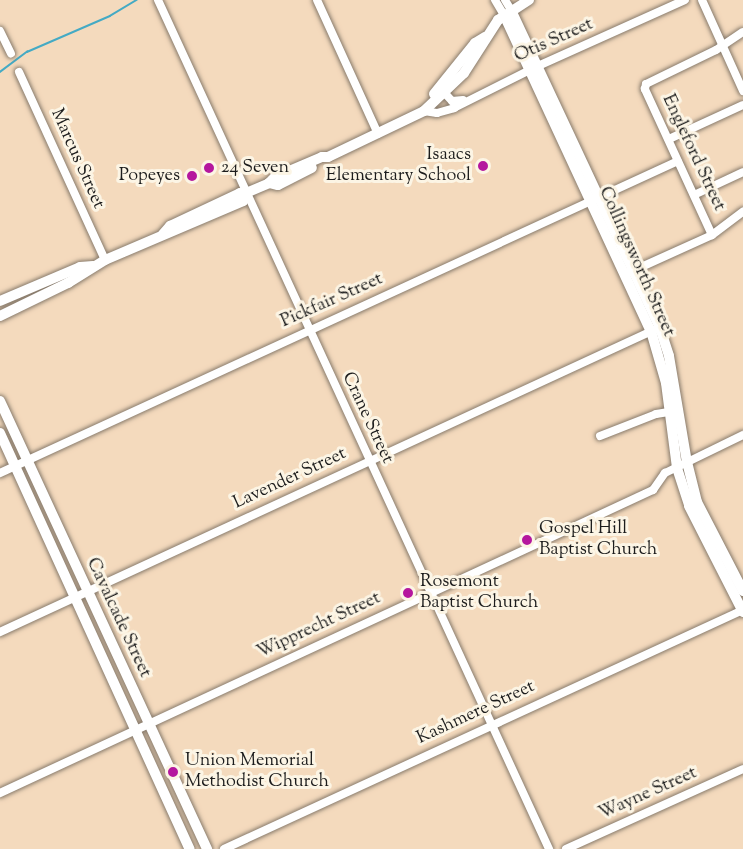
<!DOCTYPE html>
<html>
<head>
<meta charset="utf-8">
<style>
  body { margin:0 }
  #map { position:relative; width:743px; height:849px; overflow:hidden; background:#f4dabd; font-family:"Sorts Mill Goudy",serif }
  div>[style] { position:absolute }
  .stream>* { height:1.5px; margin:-0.75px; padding:0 0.75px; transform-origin:0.75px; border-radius:0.75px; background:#44aac4 }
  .roads { filter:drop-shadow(0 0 2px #887b6c) drop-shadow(0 0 2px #887b6c) }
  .minor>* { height:8px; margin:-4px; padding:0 4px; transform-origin:4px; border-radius:4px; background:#fff }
  .major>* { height:10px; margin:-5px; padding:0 5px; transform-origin:5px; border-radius:5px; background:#fff }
  .dots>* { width:16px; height:16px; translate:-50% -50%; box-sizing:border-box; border:3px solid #fcf5e5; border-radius:50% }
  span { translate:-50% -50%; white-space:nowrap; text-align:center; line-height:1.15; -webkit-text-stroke:6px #fcf5e5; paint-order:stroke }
  .street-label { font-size:18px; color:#1c1c1c }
  .poi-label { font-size:18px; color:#1c1c1c }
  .right { translate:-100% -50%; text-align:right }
  .left { translate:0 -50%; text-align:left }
</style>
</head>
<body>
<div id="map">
  <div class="stream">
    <div style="left:0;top:72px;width:34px;rotate:-37deg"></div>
    <div style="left:27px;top:52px;width:90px;rotate:-23.4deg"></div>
    <div style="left:110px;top:16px;width:31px;rotate:-31deg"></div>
  </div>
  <div class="roads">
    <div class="minor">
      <div style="left:158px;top:0;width:935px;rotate:65.27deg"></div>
      <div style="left:317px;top:0;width:147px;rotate:65.5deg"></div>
      <div style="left:495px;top:0;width:17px;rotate:59deg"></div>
      <div style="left:505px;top:0;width:12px;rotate:59deg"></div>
      <div style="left:702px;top:0;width:100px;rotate:65.7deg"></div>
      <div style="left:0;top:31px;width:25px;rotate:64deg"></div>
      <div style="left:19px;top:72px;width:207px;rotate:65.4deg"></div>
      <div style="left:440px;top:88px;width:18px;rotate:47deg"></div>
      <div style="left:452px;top:101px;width:11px;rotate:-5deg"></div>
      <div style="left:424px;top:111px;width:13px;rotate:9deg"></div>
      <div style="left:437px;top:113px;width:18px;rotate:-16deg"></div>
      <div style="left:454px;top:108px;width:94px;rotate:-26.6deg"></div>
      <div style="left:538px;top:66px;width:161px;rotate:-24.2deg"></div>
      <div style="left:669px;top:139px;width:81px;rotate:-24.7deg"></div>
      <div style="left:694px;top:195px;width:54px;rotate:-25.1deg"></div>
      <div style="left:712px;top:235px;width:161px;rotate:-114.7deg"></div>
      <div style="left:645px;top:89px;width:5px;rotate:-79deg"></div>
      <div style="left:646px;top:84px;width:78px;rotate:-25.9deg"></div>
      <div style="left:716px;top:50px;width:32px;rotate:-34deg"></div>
      <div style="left:628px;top:273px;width:92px;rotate:-24.3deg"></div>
      <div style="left:712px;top:235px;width:39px;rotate:-37deg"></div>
      <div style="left:600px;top:436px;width:60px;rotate:-21.4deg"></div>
      <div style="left:656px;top:414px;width:19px;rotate:-9deg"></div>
      <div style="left:0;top:473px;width:746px;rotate:-24.71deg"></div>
      <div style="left:0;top:632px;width:723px;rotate:-24.79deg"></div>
      <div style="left:0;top:793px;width:720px;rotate:-24.89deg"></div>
      <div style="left:653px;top:490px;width:21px;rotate:-55deg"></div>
      <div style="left:665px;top:473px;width:87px;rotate:-26deg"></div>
      <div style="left:224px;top:849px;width:571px;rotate:-24.73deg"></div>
      <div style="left:566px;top:849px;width:194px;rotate:-24.3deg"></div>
    </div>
    <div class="major">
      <div style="left:511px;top:10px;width:351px;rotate:64.9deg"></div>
      <div style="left:660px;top:328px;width:29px;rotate:72deg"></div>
      <div style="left:669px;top:356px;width:108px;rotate:80.4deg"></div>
      <div style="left:687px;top:462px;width:41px;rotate:76deg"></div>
      <div style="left:697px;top:502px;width:100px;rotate:62.7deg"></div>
      <div style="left:504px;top:15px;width:349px;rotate:65.1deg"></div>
      <div style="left:651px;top:331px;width:54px;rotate:73.9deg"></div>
      <div style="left:666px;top:383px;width:86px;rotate:82.6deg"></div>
      <div style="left:677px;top:468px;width:40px;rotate:72deg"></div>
      <div style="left:689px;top:506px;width:119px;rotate:63deg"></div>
      <div style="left:434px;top:94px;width:65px;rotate:-51.2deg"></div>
      <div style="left:475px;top:43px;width:12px;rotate:-31deg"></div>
      <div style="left:269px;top:183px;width:9px;rotate:13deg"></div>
      <div style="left:278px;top:185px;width:38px;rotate:-27deg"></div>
      <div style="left:163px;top:234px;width:11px;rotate:-49deg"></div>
      <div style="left:170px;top:226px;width:77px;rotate:-25.2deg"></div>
      <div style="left:240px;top:193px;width:6px"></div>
      <div style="left:246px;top:193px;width:25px;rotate:-23deg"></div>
      <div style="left:269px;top:183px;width:8px;rotate:-45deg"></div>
      <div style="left:275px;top:177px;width:51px;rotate:-23.1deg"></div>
      <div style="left:322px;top:157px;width:6px"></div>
      <div style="left:328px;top:157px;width:106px;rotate:-25.6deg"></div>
      <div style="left:424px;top:111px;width:55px;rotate:-43.5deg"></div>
      <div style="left:464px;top:73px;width:63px;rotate:-57.3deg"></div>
      <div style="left:498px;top:20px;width:37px;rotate:-33deg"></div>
      <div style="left:0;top:301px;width:87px;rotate:-23deg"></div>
      <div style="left:80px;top:267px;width:13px;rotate:-4deg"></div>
      <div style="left:0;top:316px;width:76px;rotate:-25.9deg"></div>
      <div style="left:68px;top:283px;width:44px;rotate:-31.9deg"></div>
      <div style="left:105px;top:260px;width:150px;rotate:-23.1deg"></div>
      <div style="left:243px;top:201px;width:9px;rotate:-69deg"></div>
      <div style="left:0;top:401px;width:494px;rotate:65.2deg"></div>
      <div style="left:0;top:433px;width:457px;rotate:65.5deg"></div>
    </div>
  </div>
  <div class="dots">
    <div style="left:483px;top:166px;background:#b5179e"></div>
    <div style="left:209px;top:168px;background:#b5179e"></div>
    <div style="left:192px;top:176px;background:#b5179e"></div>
    <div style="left:527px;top:540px;background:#b5179e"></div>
    <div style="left:408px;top:593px;background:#b5179e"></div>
    <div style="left:173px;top:772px;background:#b5179e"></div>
  </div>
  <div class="street-label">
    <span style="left:554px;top:41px;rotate:-24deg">Otis Street</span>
    <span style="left:693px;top:153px;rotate:65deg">Engleford Street</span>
    <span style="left:77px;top:159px;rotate:66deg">Marcus Street</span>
    <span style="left:636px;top:262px;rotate:66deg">Collingsworth Street</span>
    <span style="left:332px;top:301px;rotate:-24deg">Pickfair Street</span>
    <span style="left:367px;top:418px;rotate:65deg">Crane Street</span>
    <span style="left:290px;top:479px;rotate:-25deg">Lavender Street</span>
    <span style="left:118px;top:618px;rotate:65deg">Cavalcade Street</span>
    <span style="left:319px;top:626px;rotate:-25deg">Wipprecht Street</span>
    <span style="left:476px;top:713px;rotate:-25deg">Kashmere Street</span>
    <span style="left:648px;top:794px;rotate:-24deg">Wayne Street</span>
  </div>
  <div class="poi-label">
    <span class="right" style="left:471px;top:166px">Isaacs<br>Elementary School</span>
    <span class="left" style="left:221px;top:168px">24 Seven</span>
    <span class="right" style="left:180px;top:176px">Popeyes</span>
    <span class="left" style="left:539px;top:540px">Gospel Hill<br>Baptist Church</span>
    <span class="left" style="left:420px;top:593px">Rosemont<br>Baptist Church</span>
    <span class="left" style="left:185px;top:772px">Union Memorial<br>Methodist Church</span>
  </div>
</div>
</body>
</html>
